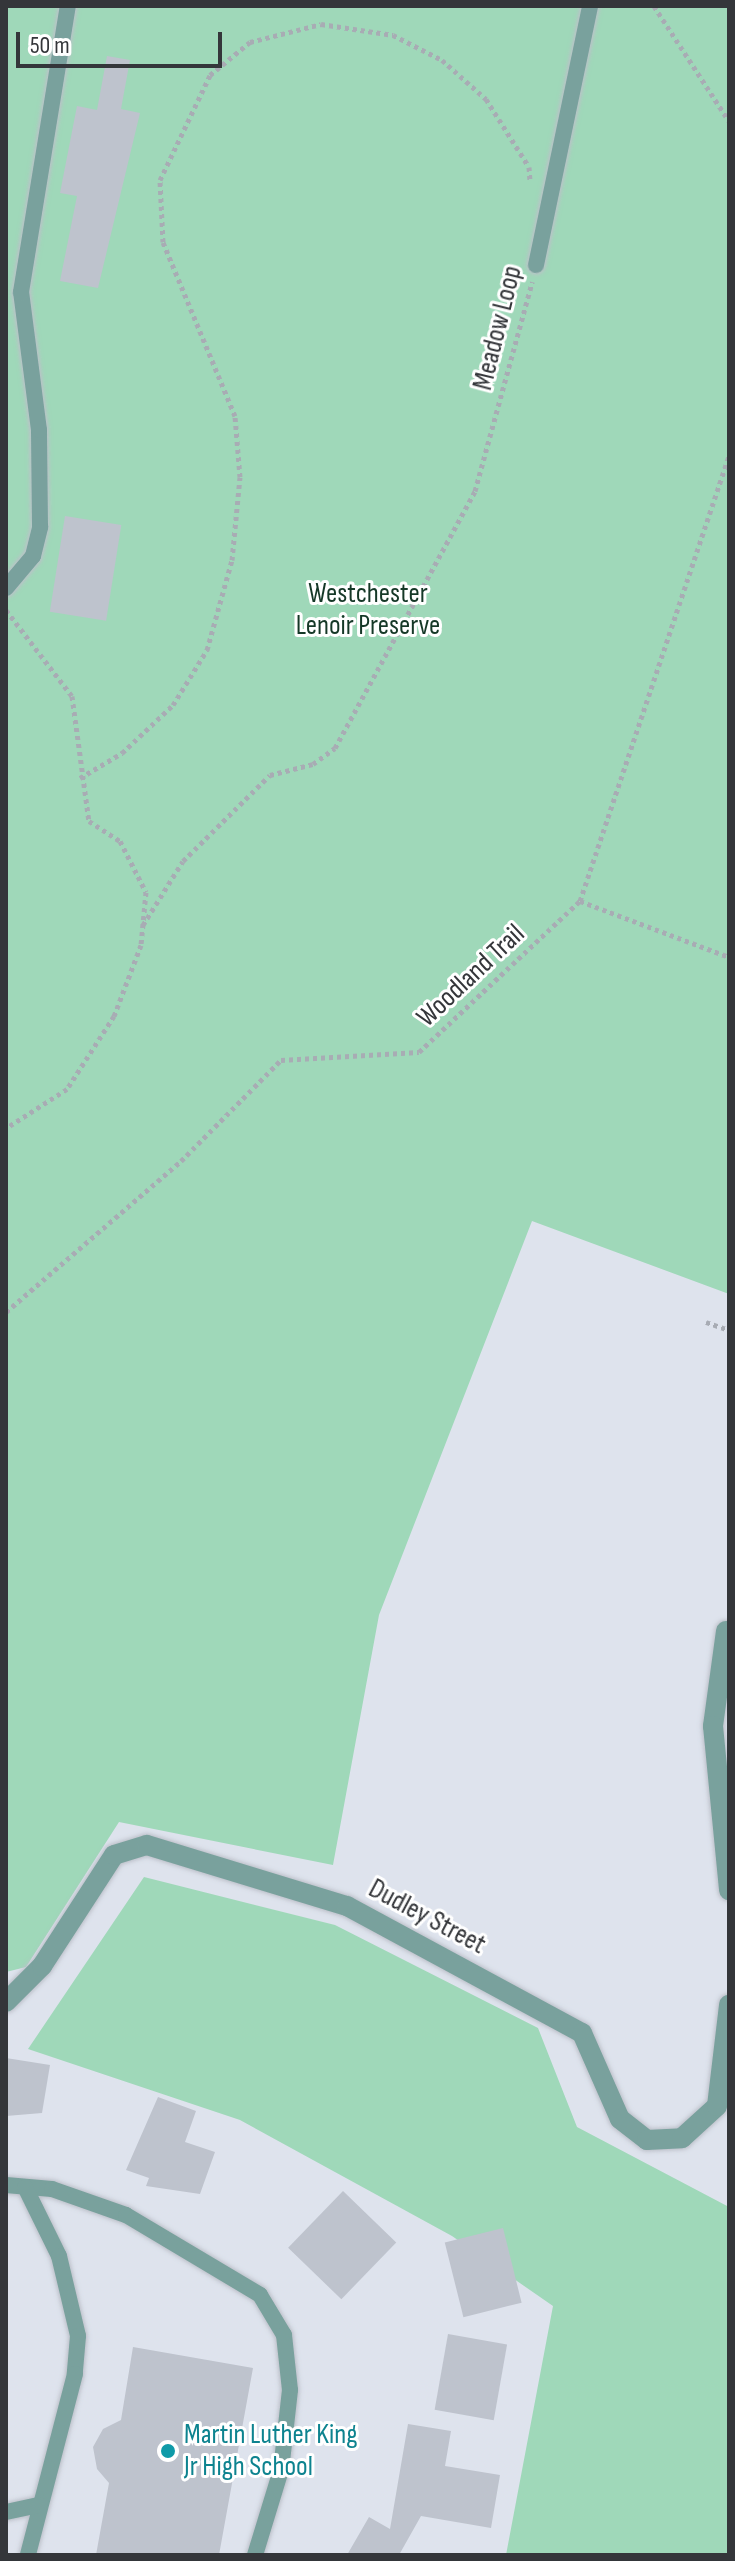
<!DOCTYPE html>
<html>
<head>
<meta charset="utf-8">
<style>
  body { margin:0 }
  #map { position:relative; width:735px; height:2561px; overflow:hidden; background:#dee3ed; font-family:"Sofia Sans Condensed",sans-serif }
  div>[style] { position:absolute }
  .green>* { inset:0; background:#9fd8b9 }
  .building>* { inset:0; background:#bec3cd; transform-origin:0 0 }
  .path>* { height:5px; margin-top:-2.5px; transform-origin:0; background:repeating-linear-gradient(90deg,#a8acb4 0 4px,transparent 0 8px) }
  .roads { filter:drop-shadow(0 0 2px #bcc0c9) drop-shadow(0 0 2px #bcc0c9) }
  .lane>* { height:16px; margin:-8px; padding:0 8px; transform-origin:8px; border-radius:8px; background:#79a19d }
  .street>* { height:20px; margin:-10px; padding:0 10px; transform-origin:10px; border-radius:10px; background:#79a19d }
  .dots>* { width:22px; height:22px; translate:-50% -50%; box-sizing:border-box; border:4px solid #fff; border-radius:50% }
  span { translate:-50% -50%; white-space:nowrap; text-align:center; line-height:1.15; -webkit-text-stroke:6px #fff; paint-order:stroke }
  .street-label { font-size:28px; color:#34363a }
  .park-label { font-size:28px; color:#153827 }
  .culture-label { font-size:28px; color:#0d838f }
  .left { translate:0 -50%; text-align:left }
  .frame { position:absolute; inset:0; border:8px solid #34363a; pointer-events:none }
  .scale { position:absolute; left:16px; top:32px; width:206px; height:36px; box-sizing:border-box; border:4px solid #34363a; border-top:0; padding-left:10px; font-size:24px; line-height:28px; white-space:nowrap; color:#34363a; -webkit-text-stroke:6px #fff; paint-order:stroke }
</style>
</head>
<body>
<div id="map">
  <div class="green">
    <div style="clip-path:polygon(6px 6px,729px 6px,729px 1294px,532px 1221px,379px 1615px,333px 1865px,119px 1822px,26px 1967px,6px 1972px)"></div>
    <div style="clip-path:polygon(144px 1877px,335px 1925px,538px 2028px,577px 2127px,729px 2207px,729px 2555px,506px 2555px,553px 2306px,452px 2236px,240px 2120px,28px 2049px)"></div>
  </div>
  <div class="building">
    <div style="clip-path:polygon(107px 56px,130px 60px,121px 109px,140px 113px,98px 288px,60px 281px,77px 196px,60px 193px,77px 106px,97px 110px)"></div>
    <div style="left:65px;top:516px;width:57px;height:97px;rotate:9deg"></div>
    <div style="clip-path:polygon(6px 2058px,50px 2065px,42px 2113px,6px 2116px)"></div>
    <div style="clip-path:polygon(158px 2097px,196px 2111px,185px 2142px,215px 2152px,200px 2194px,146px 2186px,149px 2178px,126px 2170px)"></div>
    <div style="left:343px;top:2191px;width:74px;height:79px;rotate:44deg"></div>
    <div style="left:503px;top:2228px;width:77px;height:60px;rotate:76deg"></div>
    <div style="left:448px;top:2334px;width:60px;height:77px;rotate:10deg"></div>
    <div style="clip-path:polygon(133px 2347px,253px 2368px,219px 2555px,96px 2555px,109px 2483px,97px 2469px,93px 2447px,103px 2429px,121px 2420px)"></div>
    <div style="clip-path:polygon(408px 2424px,451px 2431px,445px 2466px,500px 2475px,491px 2528px,421px 2516px,399px 2555px,347px 2555px,369px 2517px,390px 2529px)"></div>
  </div>
  <div class="path">
    <div style="left:654px;top:6px;width:137px;rotate:56.9deg"></div>
    <div style="left:6px;top:610px;width:108px;rotate:52.5deg"></div>
    <div style="left:72px;top:696px;width:126px;rotate:82.3deg"></div>
    <div style="left:89px;top:821px;width:37px;rotate:33deg"></div>
    <div style="left:120px;top:841px;width:57px;rotate:63deg"></div>
    <div style="left:146px;top:892px;width:53px;rotate:95.4deg"></div>
    <div style="left:141px;top:945px;width:76px;rotate:110.8deg"></div>
    <div style="left:114px;top:1016px;width:87px;rotate:122.8deg"></div>
    <div style="left:67px;top:1089px;width:72px;rotate:147.4deg"></div>
    <div style="left:80px;top:778px;width:49px;rotate:-30.8deg"></div>
    <div style="left:122px;top:753px;width:70px;rotate:-43.3deg"></div>
    <div style="left:173px;top:705px;width:65px;rotate:-58.3deg"></div>
    <div style="left:207px;top:650px;width:93px;rotate:-74.5deg"></div>
    <div style="left:232px;top:560px;width:83px;rotate:-84.5deg"></div>
    <div style="left:240px;top:477px;width:61px;rotate:-94.7deg"></div>
    <div style="left:235px;top:416px;width:188px;rotate:-112.5deg"></div>
    <div style="left:163px;top:242px;width:62px;rotate:-92.8deg"></div>
    <div style="left:160px;top:180px;width:116px;rotate:-64.5deg"></div>
    <div style="left:210px;top:75px;width:52px;rotate:-39.5deg"></div>
    <div style="left:250px;top:42px;width:73px;rotate:-14.2deg"></div>
    <div style="left:321px;top:24px;width:73px;rotate:8.7deg"></div>
    <div style="left:393px;top:35px;width:55px;rotate:27deg"></div>
    <div style="left:442px;top:60px;width:59px;rotate:41.6deg"></div>
    <div style="left:486px;top:99px;width:80px;rotate:57.7deg"></div>
    <div style="left:529px;top:167px;width:14px;rotate:86deg"></div>
    <div style="left:580px;top:901px;width:159px;rotate:20.6deg"></div>
    <div style="left:143px;top:925px;width:75px;rotate:-58deg"></div>
    <div style="left:183px;top:861px;width:122px;rotate:-44.7deg"></div>
    <div style="left:270px;top:775px;width:44px;rotate:-14.3deg"></div>
    <div style="left:313px;top:764px;width:27px;rotate:-36deg"></div>
    <div style="left:335px;top:748px;width:293px;rotate:-61.4deg"></div>
    <div style="left:475px;top:491px;width:217px;rotate:-74.7deg"></div>
    <div style="left:6px;top:1312px;width:231px;rotate:-40.8deg"></div>
    <div style="left:181px;top:1161px;width:142px;rotate:-45.3deg"></div>
    <div style="left:281px;top:1060px;width:138px;rotate:-3.3deg"></div>
    <div style="left:419px;top:1052px;width:221px;rotate:-43.2deg"></div>
    <div style="left:580px;top:901px;width:469px;rotate:-71.5deg"></div>
    <div style="left:706px;top:1322px;width:24px;rotate:19deg"></div>
  </div>
  <div class="roads">
    <div class="lane">
      <div style="left:536px;top:265px;width:265px;rotate:-78.2deg"></div>
      <div style="left:6px;top:588px;width:42px;rotate:-49.8deg"></div>
      <div style="left:33px;top:556px;width:30px;rotate:-76deg"></div>
      <div style="left:40px;top:527px;width:97px;rotate:-90.6deg"></div>
      <div style="left:39px;top:430px;width:139px;rotate:-97.4deg"></div>
      <div style="left:21px;top:292px;width:290px;rotate:-80.7deg"></div>
      <div style="left:6px;top:2185px;width:46px;rotate:5deg"></div>
      <div style="left:52px;top:2189px;width:78px;rotate:19.4deg"></div>
      <div style="left:126px;top:2215px;width:156px;rotate:30.8deg"></div>
      <div style="left:260px;top:2295px;width:47px;rotate:59deg"></div>
      <div style="left:284px;top:2335px;width:55px;rotate:83.8deg"></div>
      <div style="left:290px;top:2390px;width:81px;rotate:96.4deg"></div>
      <div style="left:281px;top:2470px;width:89px;rotate:107deg"></div>
      <div style="left:25px;top:2187px;width:77px;rotate:63.8deg"></div>
      <div style="left:59px;top:2256px;width:82px;rotate:76.6deg"></div>
      <div style="left:78px;top:2336px;width:38px;rotate:95deg"></div>
      <div style="left:75px;top:2374px;width:187px;rotate:104.6deg"></div>
      <div style="left:6px;top:2512px;width:34px;rotate:-12deg"></div>
    </div>
    <div class="street">
      <div style="left:726px;top:1631px;width:96px;rotate:97.8deg"></div>
      <div style="left:713px;top:1726px;width:165px;rotate:84.4deg"></div>
      <div style="left:6px;top:2002px;width:51px;rotate:-45deg"></div>
      <div style="left:42px;top:1966px;width:132px;rotate:-57deg"></div>
      <div style="left:114px;top:1855px;width:34px;rotate:-17deg"></div>
      <div style="left:147px;top:1845px;width:209px;rotate:17deg"></div>
      <div style="left:347px;top:1906px;width:267px;rotate:28.4deg"></div>
      <div style="left:582px;top:2033px;width:94px;rotate:66.2deg"></div>
      <div style="left:620px;top:2119px;width:34px;rotate:38deg"></div>
      <div style="left:647px;top:2140px;width:35px;rotate:-3deg"></div>
      <div style="left:682px;top:2138px;width:47px;rotate:-42.4deg"></div>
      <div style="left:717px;top:2106px;width:102px;rotate:-83.2deg"></div>
    </div>
  </div>
  <div class="dots">
    <div style="left:168px;top:2451px;background:#0f9aa8"></div>
  </div>
  <div class="street-label">
    <span style="left:498px;top:328px;rotate:-76deg">Meadow Loop</span>
    <span style="left:471px;top:976px;rotate:-43deg">Woodland Trail</span>
    <span style="left:427px;top:1917px;rotate:28deg">Dudley Street</span>
  </div>
  <div class="park-label">
    <span style="left:368px;top:610px">Westchester<br>Lenoir Preserve</span>
  </div>
  <div class="culture-label">
    <span class="left" style="left:184px;top:2451px">Martin Luther King<br>Jr High School</span>
  </div>
  <div class="frame"></div>
  <div class="scale">50 m</div>
</div>
</body>
</html>
